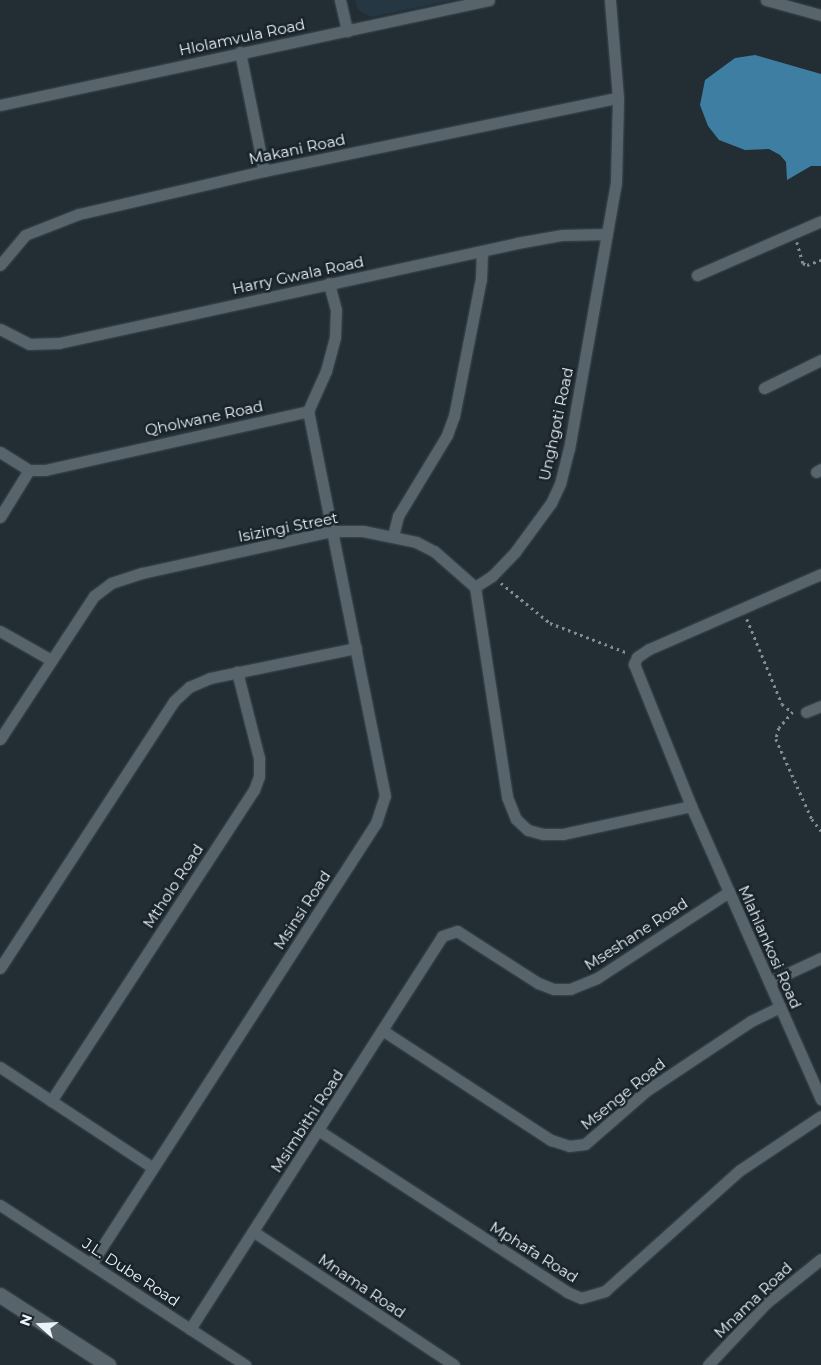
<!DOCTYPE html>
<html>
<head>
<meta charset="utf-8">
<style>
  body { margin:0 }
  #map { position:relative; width:821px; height:1365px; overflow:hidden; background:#222d34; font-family:Montserrat,sans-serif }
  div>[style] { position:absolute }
  .built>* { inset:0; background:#253742 }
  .water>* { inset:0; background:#3f7ea3 }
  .path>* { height:2.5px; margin-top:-1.25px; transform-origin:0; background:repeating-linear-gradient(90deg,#838c92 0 2.5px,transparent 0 6.5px) }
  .roads { filter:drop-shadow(0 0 1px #414a50) drop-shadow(0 0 1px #414a50) }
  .minor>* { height:11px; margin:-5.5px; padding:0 5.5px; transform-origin:5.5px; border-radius:5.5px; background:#58646c }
  .tertiary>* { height:15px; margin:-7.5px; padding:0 7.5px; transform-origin:7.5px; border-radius:7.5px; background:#58646c }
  span { translate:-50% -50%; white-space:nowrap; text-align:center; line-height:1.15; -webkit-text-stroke:5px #18232a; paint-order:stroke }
  .street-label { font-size:15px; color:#ecf3f8 }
  .north { position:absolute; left:15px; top:1300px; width:50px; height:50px; -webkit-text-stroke:4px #18232a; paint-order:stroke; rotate:289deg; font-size:14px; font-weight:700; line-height:20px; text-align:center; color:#ecf3f8 }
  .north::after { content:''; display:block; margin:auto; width:18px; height:22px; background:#ecf3f8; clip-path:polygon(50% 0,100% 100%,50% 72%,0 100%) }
</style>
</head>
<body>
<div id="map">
  <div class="built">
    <div style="clip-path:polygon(355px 0,453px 0,371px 17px,358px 10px)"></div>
  </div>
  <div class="water">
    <div style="clip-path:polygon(755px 55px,821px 74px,821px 166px,811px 166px,787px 180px,786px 162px,780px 155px,769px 149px,745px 150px,719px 140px,708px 126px,700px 105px,705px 80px,735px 58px)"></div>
  </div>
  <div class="path">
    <div style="left:797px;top:242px;width:22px;rotate:74deg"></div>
    <div style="left:803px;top:263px;width:4px;rotate:27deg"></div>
    <div style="left:807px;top:265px;width:15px;rotate:-20deg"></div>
    <div style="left:501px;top:583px;width:63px;rotate:39.2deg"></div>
    <div style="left:550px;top:623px;width:84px;rotate:21deg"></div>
    <div style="left:747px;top:619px;width:92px;rotate:67.6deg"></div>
    <div style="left:782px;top:704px;width:13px;rotate:39deg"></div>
    <div style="left:793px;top:712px;width:21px;rotate:131deg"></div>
    <div style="left:779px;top:728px;width:11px;rotate:105deg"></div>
    <div style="left:776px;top:739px;width:88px;rotate:65.8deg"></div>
    <div style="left:812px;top:819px;width:15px;rotate:53deg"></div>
  </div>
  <div class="roads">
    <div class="minor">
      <div style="left:340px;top:0;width:32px;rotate:77deg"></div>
      <div style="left:766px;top:0;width:57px;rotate:15.3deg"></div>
      <div style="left:240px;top:52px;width:121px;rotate:78.6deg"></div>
      <div style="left:0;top:105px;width:500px;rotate:-12.12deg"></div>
      <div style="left:0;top:265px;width:39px;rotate:-50deg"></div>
      <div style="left:25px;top:235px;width:58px;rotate:-21.3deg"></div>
      <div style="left:79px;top:214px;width:190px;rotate:-13.1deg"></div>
      <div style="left:264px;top:171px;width:361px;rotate:-11.7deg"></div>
      <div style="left:697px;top:275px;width:135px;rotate:-23.5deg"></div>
      <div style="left:0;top:329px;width:33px;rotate:27deg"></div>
      <div style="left:29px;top:344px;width:30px;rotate:-2deg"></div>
      <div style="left:59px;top:343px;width:469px;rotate:-12.3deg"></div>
      <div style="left:517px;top:243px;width:46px;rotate:-10.1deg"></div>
      <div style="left:562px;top:235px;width:45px;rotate:-1.3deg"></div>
      <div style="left:764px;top:388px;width:64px;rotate:-26.2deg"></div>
      <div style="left:0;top:452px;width:34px;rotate:32deg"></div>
      <div style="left:29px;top:470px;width:16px"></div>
      <div style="left:45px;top:470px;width:270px;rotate:-12.6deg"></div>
      <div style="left:308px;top:411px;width:44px;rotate:-65.8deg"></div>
      <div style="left:326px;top:371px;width:35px;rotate:-75deg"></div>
      <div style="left:335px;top:337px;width:27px;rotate:-88deg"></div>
      <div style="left:336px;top:310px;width:28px;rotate:-105deg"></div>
      <div style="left:816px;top:472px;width:6px;rotate:-31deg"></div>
      <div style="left:0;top:517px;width:55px;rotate:-58.3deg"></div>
      <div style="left:393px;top:536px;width:21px;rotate:-76deg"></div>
      <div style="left:398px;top:516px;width:95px;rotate:-58.8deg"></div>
      <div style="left:447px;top:435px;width:20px;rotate:-70deg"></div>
      <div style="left:454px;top:416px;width:140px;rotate:-78.9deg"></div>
      <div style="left:481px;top:279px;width:28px;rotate:-88deg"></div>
      <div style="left:821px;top:574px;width:188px;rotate:156.4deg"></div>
      <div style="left:649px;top:649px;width:14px;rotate:146deg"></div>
      <div style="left:637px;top:657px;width:8px;rotate:113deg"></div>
      <div style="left:634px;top:664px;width:153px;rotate:68.1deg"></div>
      <div style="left:691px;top:806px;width:321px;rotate:66.1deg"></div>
      <div style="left:475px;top:587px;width:20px;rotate:-33deg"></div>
      <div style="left:492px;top:576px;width:33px;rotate:-46deg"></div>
      <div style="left:515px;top:552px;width:61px;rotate:-53.7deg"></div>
      <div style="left:551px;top:503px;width:21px;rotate:-65deg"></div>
      <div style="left:560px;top:484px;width:36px;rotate:-76deg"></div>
      <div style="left:569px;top:449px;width:271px;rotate:-80deg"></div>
      <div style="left:616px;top:182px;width:84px;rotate:-88.6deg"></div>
      <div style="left:618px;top:98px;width:98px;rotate:-94.7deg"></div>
      <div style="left:475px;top:587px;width:212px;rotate:81.3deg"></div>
      <div style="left:507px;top:797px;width:24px;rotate:68deg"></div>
      <div style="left:516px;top:819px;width:16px;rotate:43deg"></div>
      <div style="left:528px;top:830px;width:16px;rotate:15deg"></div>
      <div style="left:543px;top:834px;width:20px"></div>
      <div style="left:563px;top:834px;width:131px;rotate:-12.3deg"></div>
      <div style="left:0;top:631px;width:59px;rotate:29.6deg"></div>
      <div style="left:806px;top:712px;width:16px;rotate:-22deg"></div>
      <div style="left:0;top:739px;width:171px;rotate:-56.7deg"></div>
      <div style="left:94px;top:596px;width:21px;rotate:-37deg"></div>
      <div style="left:111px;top:583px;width:33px;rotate:-18deg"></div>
      <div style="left:142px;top:573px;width:195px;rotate:-12.5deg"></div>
      <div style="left:332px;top:531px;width:31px"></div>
      <div style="left:363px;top:531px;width:54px;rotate:11.7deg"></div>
      <div style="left:416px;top:542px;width:20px;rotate:27deg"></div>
      <div style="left:434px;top:551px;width:55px;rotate:41.3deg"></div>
      <div style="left:0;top:968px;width:319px;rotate:-56.9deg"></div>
      <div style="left:174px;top:701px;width:21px;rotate:-43deg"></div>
      <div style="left:189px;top:687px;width:23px;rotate:-23deg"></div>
      <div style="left:210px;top:678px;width:149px;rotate:-11.6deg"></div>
      <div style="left:769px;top:982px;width:57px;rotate:-24.8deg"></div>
      <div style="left:382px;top:1030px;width:202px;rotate:33.1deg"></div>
      <div style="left:551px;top:1140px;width:19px;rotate:18deg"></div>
      <div style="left:569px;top:1146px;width:16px;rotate:-7deg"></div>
      <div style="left:585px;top:1144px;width:81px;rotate:-41deg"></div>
      <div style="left:646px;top:1091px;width:126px;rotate:-33.7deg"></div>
      <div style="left:751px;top:1021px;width:32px;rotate:-26deg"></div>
      <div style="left:0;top:1067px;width:183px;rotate:33.4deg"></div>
      <div style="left:51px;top:1101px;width:371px;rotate:-56.9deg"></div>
      <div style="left:254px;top:790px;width:15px;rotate:-70deg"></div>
      <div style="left:259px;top:776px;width:18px;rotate:-90deg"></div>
      <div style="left:259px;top:758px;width:89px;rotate:-104.3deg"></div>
      <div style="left:318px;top:1130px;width:297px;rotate:33deg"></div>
      <div style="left:567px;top:1292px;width:15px;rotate:23deg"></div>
      <div style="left:581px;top:1298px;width:25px;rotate:-16deg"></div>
      <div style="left:605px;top:1291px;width:181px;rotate:-41.9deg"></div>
      <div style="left:740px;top:1170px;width:97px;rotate:-33.7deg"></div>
      <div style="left:0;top:1205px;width:293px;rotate:33.1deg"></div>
      <div style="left:254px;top:1232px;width:240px;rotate:33.6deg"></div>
      <div style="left:91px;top:1264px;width:525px;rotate:-57.13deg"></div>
      <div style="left:376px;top:823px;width:28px;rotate:-72deg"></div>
      <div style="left:385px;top:796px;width:393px;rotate:-101.3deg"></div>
      <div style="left:190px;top:1329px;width:467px;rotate:-57.3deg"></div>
      <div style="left:442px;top:936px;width:16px;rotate:-18deg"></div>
      <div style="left:457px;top:931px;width:96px;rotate:32.7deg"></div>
      <div style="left:538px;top:983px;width:17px;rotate:21deg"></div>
      <div style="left:554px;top:989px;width:16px"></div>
      <div style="left:570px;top:989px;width:29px;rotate:-22deg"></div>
      <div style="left:597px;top:978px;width:158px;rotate:-33.1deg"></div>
      <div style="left:708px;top:1365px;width:83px;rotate:-46.9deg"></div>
      <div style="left:765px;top:1304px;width:72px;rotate:-38.8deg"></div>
    </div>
    <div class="tertiary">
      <div style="left:0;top:1295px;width:129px;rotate:32.9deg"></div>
    </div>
  </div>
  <div class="street-label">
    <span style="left:242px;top:37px;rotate:-12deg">Hlolamvula Road</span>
    <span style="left:297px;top:149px;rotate:-12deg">Makani Road</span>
    <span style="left:298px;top:275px;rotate:-12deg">Harry Gwala Road</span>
    <span style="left:204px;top:418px;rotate:-12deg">Qholwane Road</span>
    <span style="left:556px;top:424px;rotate:-78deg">Unghgoti Road</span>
    <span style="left:288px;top:527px;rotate:-11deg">Isizingi Street</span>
    <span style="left:173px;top:886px;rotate:-57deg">Mtholo Road</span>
    <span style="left:302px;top:910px;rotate:-57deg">Msinsi Road</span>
    <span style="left:636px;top:934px;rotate:-33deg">Mseshane Road</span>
    <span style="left:770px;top:947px;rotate:66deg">Mlahlankosi Road</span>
    <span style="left:623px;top:1094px;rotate:-39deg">Msenge Road</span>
    <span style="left:307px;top:1121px;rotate:-57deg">Msimbithi Road</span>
    <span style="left:534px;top:1252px;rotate:32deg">Mphafa Road</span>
    <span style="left:131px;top:1272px;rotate:33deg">J.L. Dube Road</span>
    <span style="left:362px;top:1286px;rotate:34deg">Mnama Road</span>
    <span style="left:753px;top:1300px;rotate:-44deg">Mnama Road</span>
  </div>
  <div class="north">N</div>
</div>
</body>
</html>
